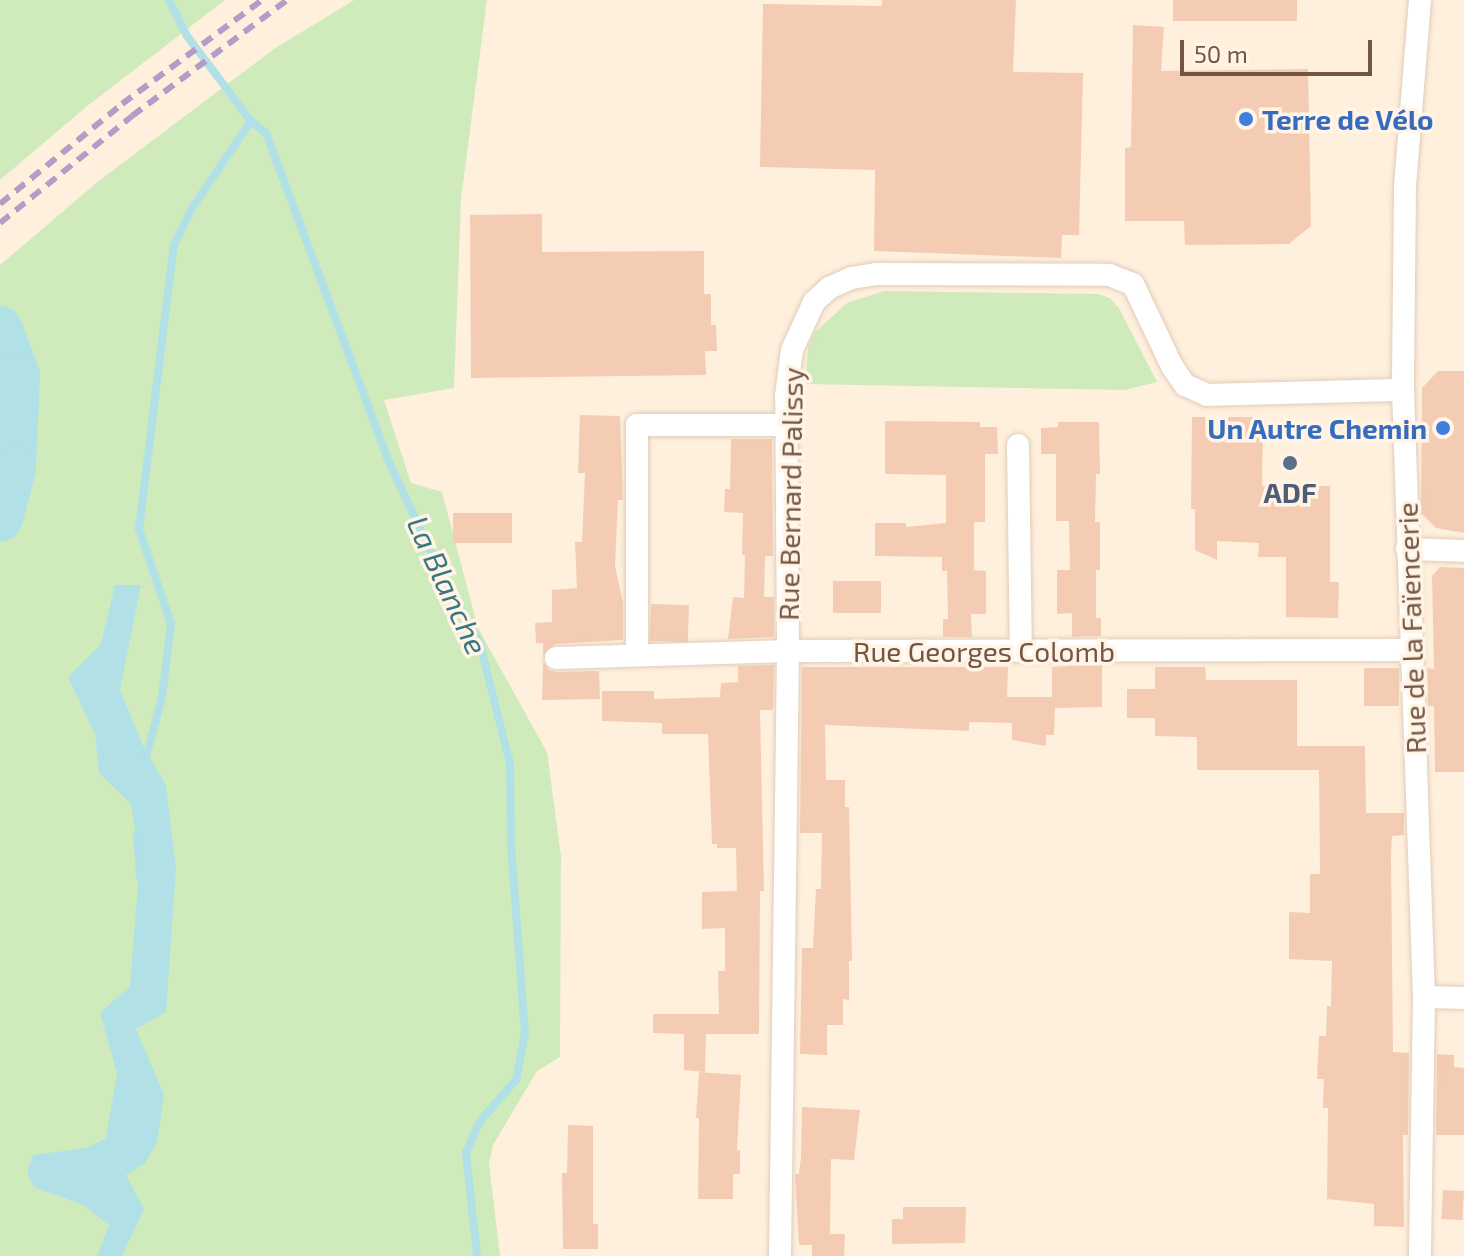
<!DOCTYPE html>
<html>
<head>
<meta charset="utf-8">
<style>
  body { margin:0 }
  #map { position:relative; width:1464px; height:1256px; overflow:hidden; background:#fef0dd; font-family:"Exo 2",sans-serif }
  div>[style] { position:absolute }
  .green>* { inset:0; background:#cfebbc }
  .water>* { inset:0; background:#b1e0e7 }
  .stream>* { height:8px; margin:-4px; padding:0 4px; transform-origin:4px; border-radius:4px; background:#b1e0e7 }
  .river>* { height:46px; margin:-23px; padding:0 23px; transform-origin:23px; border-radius:23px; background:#b1e0e7 }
  .building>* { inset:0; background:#f4ccb3; transform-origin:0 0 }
  .roads { filter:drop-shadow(0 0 2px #e1ccb9) drop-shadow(0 0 2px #e1ccb9) }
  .street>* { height:22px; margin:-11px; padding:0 11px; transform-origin:11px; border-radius:11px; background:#fff }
  .rail>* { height:6px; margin-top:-3px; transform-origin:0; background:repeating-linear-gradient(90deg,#b29dc6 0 12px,transparent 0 20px) }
  .dots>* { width:22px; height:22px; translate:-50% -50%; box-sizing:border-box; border:4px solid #fff4e5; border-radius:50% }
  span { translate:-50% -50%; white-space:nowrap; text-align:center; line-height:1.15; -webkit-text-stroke:7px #fff4e5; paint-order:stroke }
  .shop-label { font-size:28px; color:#366cbe; font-weight:700 }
  .left { translate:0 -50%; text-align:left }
  .right { translate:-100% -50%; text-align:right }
  .service-label { font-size:28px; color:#4e5e75; font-weight:700 }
  .street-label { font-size:28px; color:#745545 }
  .water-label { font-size:30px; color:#3b7782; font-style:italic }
  .scale { position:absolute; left:1180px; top:40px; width:192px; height:36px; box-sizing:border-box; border:4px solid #745545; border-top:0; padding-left:10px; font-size:24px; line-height:28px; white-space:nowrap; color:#745545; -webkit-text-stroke:6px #fff4e5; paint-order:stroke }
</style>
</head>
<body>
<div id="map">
  <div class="green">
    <div style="clip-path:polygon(0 0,225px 0,86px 107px,0 180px)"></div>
    <div style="clip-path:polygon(354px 0,487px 0,461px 199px,454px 388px,384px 400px,411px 483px,442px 492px,478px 628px,547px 752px,561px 856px,560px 1057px,537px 1071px,493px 1145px,489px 1164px,500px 1256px,0 1256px,0 265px,100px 180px,274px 49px)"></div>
    <div style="clip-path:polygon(884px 291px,1097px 294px,1110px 298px,1119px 308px,1157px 382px,1125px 390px,805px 384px,808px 348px,814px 333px,847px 303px)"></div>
  </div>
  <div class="water">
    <div style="clip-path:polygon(115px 585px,141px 585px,120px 690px,144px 748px,166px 785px,176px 869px,166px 1012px,136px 1029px,164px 1095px,157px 1142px,145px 1163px,126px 1175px,144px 1209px,122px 1256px,97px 1256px,109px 1225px,83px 1205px,34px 1187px,27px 1173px,33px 1155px,87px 1148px,106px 1138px,117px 1073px,100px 1013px,130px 986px,140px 859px,131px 804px,99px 773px,95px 734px,68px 677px,101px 644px)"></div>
  </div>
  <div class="stream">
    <div style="left:169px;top:0;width:40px;rotate:63.4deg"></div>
    <div style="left:187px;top:36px;width:106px;rotate:53deg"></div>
    <div style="left:251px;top:121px;width:19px;rotate:39deg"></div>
    <div style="left:266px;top:133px;width:349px;rotate:69.5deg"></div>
    <div style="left:388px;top:460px;width:116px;rotate:65deg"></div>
    <div style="left:437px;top:565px;width:90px;rotate:61.4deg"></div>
    <div style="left:480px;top:644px;width:123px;rotate:75.9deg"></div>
    <div style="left:510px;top:763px;width:81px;rotate:89.3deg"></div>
    <div style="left:511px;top:844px;width:190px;rotate:85.8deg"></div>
    <div style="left:525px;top:1033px;width:48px;rotate:100.8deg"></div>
    <div style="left:516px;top:1080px;width:55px;rotate:131.3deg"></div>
    <div style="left:480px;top:1121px;width:35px;rotate:114deg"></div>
    <div style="left:466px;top:1153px;width:104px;rotate:83.9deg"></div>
    <div style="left:145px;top:761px;width:66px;rotate:-75.1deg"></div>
    <div style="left:162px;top:697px;width:74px;rotate:-83deg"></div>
    <div style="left:171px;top:624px;width:100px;rotate:-108.6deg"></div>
    <div style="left:139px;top:529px;width:286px;rotate:-83deg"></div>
    <div style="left:174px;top:245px;width:41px;rotate:-64.1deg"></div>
    <div style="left:192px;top:208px;width:105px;rotate:-55.9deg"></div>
    <div style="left:137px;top:834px;width:43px;rotate:86deg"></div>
  </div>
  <div class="river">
    <div style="left:0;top:329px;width:50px;rotate:70.1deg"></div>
    <div style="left:17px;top:376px;width:92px;rotate:92.5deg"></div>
    <div style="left:13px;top:468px;width:52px;rotate:104.6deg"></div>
  </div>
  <div class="building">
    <div style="clip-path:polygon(882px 0,1016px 0,1013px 72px,1083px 73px,1079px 235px,1062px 235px,1061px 258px,874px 251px,875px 170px,760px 167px,763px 4px,882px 6px)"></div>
    <div style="left:1173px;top:0;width:124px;height:21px"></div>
    <div style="clip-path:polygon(1133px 25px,1164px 27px,1161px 71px,1308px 69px,1311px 226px,1289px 244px,1185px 245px,1184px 221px,1125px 221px,1125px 148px,1131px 147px)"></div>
    <div style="clip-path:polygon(542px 214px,542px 252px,704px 251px,704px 294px,711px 294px,711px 325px,716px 325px,717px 351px,705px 351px,706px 375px,471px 378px,470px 215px)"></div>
    <div style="clip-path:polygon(1438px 371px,1464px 371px,1464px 533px,1436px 528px,1421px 513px,1422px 388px)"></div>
    <div style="clip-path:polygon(580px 415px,620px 416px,623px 500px,618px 500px,615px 566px,623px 603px,623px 640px,555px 644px,543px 655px,543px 643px,536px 643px,535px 623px,552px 622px,552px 590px,577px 588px,575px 542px,582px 542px,585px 473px,578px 473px)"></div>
    <div style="clip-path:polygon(1192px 417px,1263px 417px,1262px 486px,1330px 486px,1330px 582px,1339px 582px,1338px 618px,1286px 617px,1286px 557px,1258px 557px,1259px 543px,1217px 541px,1217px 560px,1195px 550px,1195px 509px,1191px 509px)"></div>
    <div style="clip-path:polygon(885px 421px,980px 422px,980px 427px,997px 427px,998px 454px,985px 454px,985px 522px,974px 522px,974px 570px,986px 571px,986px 614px,971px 614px,972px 637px,943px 637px,943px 619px,948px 619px,947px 571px,942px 571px,942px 557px,875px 556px,875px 523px,906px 523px,906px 527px,946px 523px,946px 475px,885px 474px)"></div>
    <div style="clip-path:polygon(1058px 422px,1099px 422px,1100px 474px,1096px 474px,1095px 522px,1100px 522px,1100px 570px,1096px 570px,1096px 618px,1101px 618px,1101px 636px,1072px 637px,1072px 613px,1057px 614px,1057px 570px,1070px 570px,1069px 521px,1056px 521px,1056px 454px,1041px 454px,1041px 428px,1058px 427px)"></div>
    <div style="clip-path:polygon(731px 439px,772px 439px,773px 556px,765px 556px,764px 597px,774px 597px,774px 637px,728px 639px,733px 597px,744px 598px,745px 555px,742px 555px,743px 513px,724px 512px,725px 489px,730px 489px)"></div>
    <div style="left:453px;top:513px;width:59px;height:30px"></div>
    <div style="clip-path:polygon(1440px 567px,1464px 568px,1464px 772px,1435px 772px,1434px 706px,1428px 706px,1427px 668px,1434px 669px,1432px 576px)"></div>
    <div style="left:833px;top:581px;width:48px;height:32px"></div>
    <div style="left:651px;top:604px;width:38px;height:37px;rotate:2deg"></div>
    <div style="clip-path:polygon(543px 661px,549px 670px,556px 672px,599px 671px,600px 699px,542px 700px)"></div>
    <div style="clip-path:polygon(1102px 664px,1102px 707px,1055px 708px,1054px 735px,1046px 735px,1046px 746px,1012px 740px,1012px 723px,969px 722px,969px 731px,825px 725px,826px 780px,845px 780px,845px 807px,849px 807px,852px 961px,849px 961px,849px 1000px,843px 999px,843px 1025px,827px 1025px,827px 1055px,800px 1054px,802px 948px,813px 948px,816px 889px,821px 889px,822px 833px,800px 833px,802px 667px,1008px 667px,1007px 697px,1052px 697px,1052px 667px)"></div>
    <div style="clip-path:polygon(774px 665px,773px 710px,760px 710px,764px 891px,760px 891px,759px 1034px,706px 1034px,705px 1072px,684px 1070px,684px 1034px,653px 1033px,653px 1014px,719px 1014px,718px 971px,725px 971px,725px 928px,702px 929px,702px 892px,737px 891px,736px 848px,717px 848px,717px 844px,712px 844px,708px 734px,662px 734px,662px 723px,602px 721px,602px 691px,654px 691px,654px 699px,720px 697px,721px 683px,738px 682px,738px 666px)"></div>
    <div style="clip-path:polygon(1155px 667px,1205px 667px,1206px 680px,1297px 680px,1297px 746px,1365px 746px,1366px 813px,1404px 813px,1404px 835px,1392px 836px,1391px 855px,1393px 1052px,1409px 1053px,1408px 1135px,1403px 1135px,1404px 1227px,1374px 1226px,1374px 1204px,1327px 1199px,1328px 1108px,1323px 1108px,1324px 1079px,1317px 1079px,1319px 1036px,1326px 1036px,1327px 1006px,1331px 1006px,1332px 961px,1289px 959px,1289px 912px,1310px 913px,1310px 874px,1320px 874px,1319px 770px,1197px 770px,1197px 737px,1155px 736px,1155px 718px,1127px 718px,1127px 689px,1155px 689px)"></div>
    <div style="left:1364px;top:668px;width:35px;height:38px"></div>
    <div style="clip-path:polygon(1437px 1054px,1454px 1055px,1454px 1067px,1464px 1068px,1464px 1135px,1436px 1135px)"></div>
    <div style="clip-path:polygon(699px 1072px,741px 1075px,737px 1150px,740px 1150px,740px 1174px,733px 1174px,733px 1199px,698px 1199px,699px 1118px,696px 1118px)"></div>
    <div style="clip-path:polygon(802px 1107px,860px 1110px,854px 1160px,831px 1159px,830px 1234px,845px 1234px,844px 1256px,812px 1256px,812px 1245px,799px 1245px,795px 1174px,799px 1174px,801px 1157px)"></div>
    <div style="clip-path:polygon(568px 1125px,593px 1126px,593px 1224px,598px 1224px,598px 1249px,563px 1249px,562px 1173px,567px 1173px)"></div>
    <div style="left:1443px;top:1190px;width:21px;height:29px;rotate:3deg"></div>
    <div style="clip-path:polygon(903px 1207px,966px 1207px,965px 1243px,892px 1244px,892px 1219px,903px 1219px)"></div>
  </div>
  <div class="roads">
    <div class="street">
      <div style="left:1420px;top:0;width:188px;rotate:94.6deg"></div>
      <div style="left:1405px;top:187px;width:203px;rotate:90.6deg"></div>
      <div style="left:1403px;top:390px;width:607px;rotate:88.02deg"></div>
      <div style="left:1424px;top:997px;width:259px;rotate:90.9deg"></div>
      <div style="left:1018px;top:445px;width:206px;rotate:89.2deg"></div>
      <div style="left:1407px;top:549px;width:57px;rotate:2deg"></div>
      <div style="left:637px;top:655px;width:230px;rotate:-90deg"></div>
      <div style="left:637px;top:425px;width:149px"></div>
      <div style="left:556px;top:658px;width:232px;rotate:-1.7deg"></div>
      <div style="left:788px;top:651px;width:624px;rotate:-0.09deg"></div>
      <div style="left:1424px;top:997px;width:40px;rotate:1.4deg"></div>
      <div style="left:780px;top:1256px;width:605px;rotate:-89.24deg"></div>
      <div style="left:788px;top:651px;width:255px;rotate:-90.4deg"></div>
      <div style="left:786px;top:396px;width:46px;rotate:-82.6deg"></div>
      <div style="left:792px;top:350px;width:53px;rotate:-65.4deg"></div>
      <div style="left:814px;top:302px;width:21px;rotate:-43deg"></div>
      <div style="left:829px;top:288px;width:24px;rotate:-24deg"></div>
      <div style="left:851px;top:278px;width:25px;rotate:-9deg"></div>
      <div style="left:876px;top:274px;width:233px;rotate:0.2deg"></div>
      <div style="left:1109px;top:275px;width:26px;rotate:21deg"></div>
      <div style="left:1133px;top:284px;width:91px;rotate:64.6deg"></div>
      <div style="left:1172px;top:366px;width:23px;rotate:56deg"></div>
      <div style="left:1185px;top:385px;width:24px;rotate:24deg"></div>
      <div style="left:1207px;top:395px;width:196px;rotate:-1.5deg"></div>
    </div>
  </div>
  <div class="rail">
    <div style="left:0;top:204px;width:158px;rotate:-39.3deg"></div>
    <div style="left:122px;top:104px;width:174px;rotate:-36.6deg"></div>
    <div style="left:0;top:223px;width:170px;rotate:-39deg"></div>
    <div style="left:132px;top:116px;width:194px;rotate:-36.8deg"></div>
  </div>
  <div class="dots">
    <div style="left:1246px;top:119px;background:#3f7fe0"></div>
    <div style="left:1443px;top:428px;background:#3f7fe0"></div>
    <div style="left:1290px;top:463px;background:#5c6f8a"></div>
  </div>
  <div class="shop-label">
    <span class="left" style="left:1262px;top:119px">Terre de Vélo</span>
    <span class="right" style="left:1427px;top:428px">Un Autre Chemin</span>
  </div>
  <div class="service-label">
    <span style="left:1290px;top:492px">ADF</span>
  </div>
  <div class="street-label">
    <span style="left:790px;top:494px;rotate:-89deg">Rue Bernard Palissy</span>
    <span style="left:1411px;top:628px;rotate:-92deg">Rue de la Faïencerie</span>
    <span style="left:984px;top:651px">Rue Georges Colomb</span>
  </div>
  <div class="water-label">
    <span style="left:448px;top:585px;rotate:65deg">La Blanche</span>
  </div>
  <div class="scale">50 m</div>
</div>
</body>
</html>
